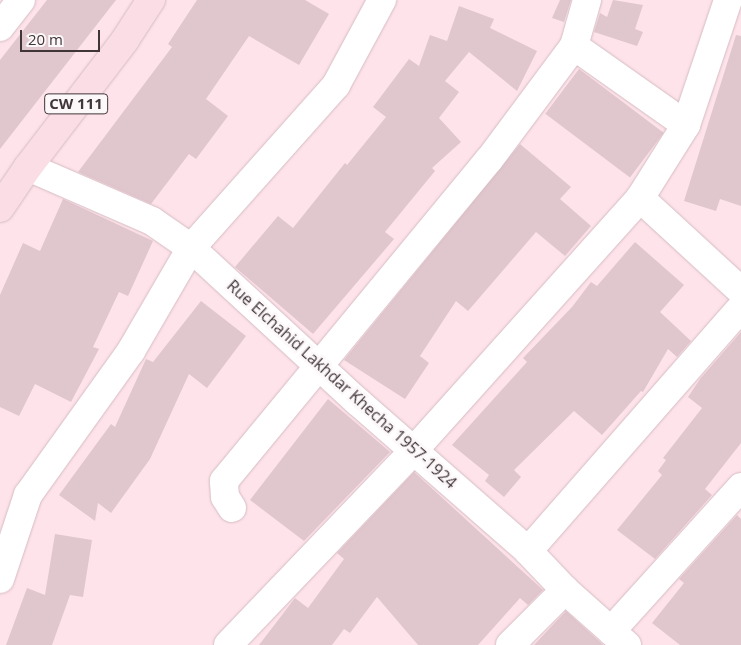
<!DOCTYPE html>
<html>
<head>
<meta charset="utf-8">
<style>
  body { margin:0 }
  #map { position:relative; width:741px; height:645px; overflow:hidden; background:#fee3ea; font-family:"Open Sans",sans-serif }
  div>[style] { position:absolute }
  .building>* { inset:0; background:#e0c6cd; transform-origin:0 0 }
  .roads { filter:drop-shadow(0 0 1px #d5bcc2) drop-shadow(0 0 1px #d5bcc2) }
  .street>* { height:28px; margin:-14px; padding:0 14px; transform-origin:14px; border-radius:14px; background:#fff }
  .primary>* { height:28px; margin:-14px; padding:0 14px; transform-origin:14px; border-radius:14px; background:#fadde5 }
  span { translate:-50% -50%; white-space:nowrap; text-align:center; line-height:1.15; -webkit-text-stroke:5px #fcf7f8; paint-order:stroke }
  .shield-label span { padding:1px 4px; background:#fcf7f8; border:1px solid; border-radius:4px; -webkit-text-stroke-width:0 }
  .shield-label { font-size:15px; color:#403538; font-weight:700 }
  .street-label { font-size:16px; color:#403538 }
  .scale { position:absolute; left:20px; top:30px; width:80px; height:22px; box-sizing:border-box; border:2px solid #403538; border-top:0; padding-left:6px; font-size:15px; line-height:18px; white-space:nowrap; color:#403538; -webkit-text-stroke:4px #fcf7f8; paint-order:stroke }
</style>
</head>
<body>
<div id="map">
  <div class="building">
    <div style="clip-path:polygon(47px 0,116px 0,0 149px,0 60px)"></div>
    <div style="clip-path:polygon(197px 0,305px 0,329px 14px,299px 65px,249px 36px,206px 99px,228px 116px,196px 159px,189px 154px,151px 204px,78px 172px,172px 47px,168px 44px)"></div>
    <div style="clip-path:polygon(560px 0,571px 0,564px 22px,552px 18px)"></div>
    <div style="clip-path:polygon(613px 0,643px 5px,635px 29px,643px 32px,637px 46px,594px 32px,600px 13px,607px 17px)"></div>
    <div style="clip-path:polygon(459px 6px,494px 19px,490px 28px,537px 51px,517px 91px,469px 52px,445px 81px,459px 92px,439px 118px,461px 142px,432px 168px,435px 171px,385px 232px,394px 239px,313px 334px,235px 267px,278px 216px,293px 228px,345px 163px,347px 165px,386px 117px,373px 107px,409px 59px,419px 66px,430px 35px,447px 41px)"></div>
    <div style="clip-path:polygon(736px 35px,741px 36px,741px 206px,720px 199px,716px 211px,684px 201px)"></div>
    <div style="left:579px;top:69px;width:106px;height:56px;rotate:37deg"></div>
    <div style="clip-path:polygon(520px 144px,571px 187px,560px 199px,591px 226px,565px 256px,536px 232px,468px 311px,456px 301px,420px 356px,429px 363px,405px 399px,344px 360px)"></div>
    <div style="clip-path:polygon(63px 199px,153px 241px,128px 296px,119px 292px,93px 347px,99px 349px,71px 402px,35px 384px,19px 416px,0 407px,0 295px,23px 243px,40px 251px)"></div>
    <div style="clip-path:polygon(635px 242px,684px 285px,660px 312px,691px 341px,677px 357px,668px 349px,643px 392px,641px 391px,602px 435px,574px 411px,514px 470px,521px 477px,504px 497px,485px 481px,489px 475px,452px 445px,527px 362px,523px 358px,572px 307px,591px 282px,597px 286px)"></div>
    <div style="clip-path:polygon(201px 301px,246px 336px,207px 388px,189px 374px,150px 459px,111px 513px,98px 503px,95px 521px,59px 495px,111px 424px,115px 427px,146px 359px,153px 362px)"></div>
    <div style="clip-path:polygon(741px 332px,741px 443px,705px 489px,712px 495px,655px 559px,617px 530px,662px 475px,658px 471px,666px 460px,663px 458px,702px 408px,688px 397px,700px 379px)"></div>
    <div style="clip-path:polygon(328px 399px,390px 452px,304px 541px,250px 500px)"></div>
    <div style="clip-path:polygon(414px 472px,543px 590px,528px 605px,520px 598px,478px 645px,418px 645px,377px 597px,350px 633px,344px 629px,332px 645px,259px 645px,295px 598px,308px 608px,344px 559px,337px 553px)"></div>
    <div style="clip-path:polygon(737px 515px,741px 519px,741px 645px,680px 645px,652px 623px,684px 583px,679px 579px)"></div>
    <div style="clip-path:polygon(55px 534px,92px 540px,83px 597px,70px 595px,52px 645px,6px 645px,27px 588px,45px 595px)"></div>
    <div style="clip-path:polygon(566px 611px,601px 643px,603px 645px,534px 645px)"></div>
  </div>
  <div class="roads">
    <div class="street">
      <div style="left:0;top:27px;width:34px;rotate:-52deg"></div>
      <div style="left:574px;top:46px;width:137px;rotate:35.2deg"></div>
      <div style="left:28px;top:167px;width:135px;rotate:23.5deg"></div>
      <div style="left:152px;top:221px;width:47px;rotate:34.7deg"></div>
      <div style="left:191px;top:248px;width:227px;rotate:42.7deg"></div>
      <div style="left:358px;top:402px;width:226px;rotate:41.2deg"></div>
      <div style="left:528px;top:551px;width:54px;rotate:46.5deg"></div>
      <div style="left:565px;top:590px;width:83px;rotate:41.6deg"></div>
      <div style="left:640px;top:198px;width:137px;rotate:42.6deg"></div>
      <div style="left:232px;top:508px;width:13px;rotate:-122deg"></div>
      <div style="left:225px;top:497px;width:16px;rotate:-94deg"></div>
      <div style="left:224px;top:481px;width:416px;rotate:-50.5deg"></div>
      <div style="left:489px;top:160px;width:142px;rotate:-53.3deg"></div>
      <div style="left:574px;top:46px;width:48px;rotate:-74.2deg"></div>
      <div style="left:528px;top:551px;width:323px;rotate:-48.8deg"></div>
      <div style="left:0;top:579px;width:89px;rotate:-71.6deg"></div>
      <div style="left:28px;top:495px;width:177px;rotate:-54.4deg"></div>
      <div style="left:131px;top:351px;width:119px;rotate:-59.8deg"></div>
      <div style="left:191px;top:248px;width:218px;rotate:-48.3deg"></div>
      <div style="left:336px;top:85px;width:97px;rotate:-61.6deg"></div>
      <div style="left:611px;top:631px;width:194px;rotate:-47.9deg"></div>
      <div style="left:228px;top:645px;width:271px;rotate:-46.3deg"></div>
      <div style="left:415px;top:449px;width:337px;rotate:-48.1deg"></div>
      <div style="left:640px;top:198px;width:86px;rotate:-57.8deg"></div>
      <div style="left:686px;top:125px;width:132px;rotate:-71.4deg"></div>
      <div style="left:510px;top:645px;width:78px;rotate:-45deg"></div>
    </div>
    <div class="primary">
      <div style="left:0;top:208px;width:50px;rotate:-55.7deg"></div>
      <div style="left:28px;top:167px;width:160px;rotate:-52.6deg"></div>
      <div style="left:125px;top:40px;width:48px;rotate:-57deg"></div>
    </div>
  </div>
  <div class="shield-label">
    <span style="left:76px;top:104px">CW 111</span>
  </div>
  <div class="street-label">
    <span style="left:342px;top:384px;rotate:42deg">Rue Elchahid Lakhdar Khecha 1957-1924</span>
  </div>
  <div class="scale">20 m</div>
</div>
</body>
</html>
